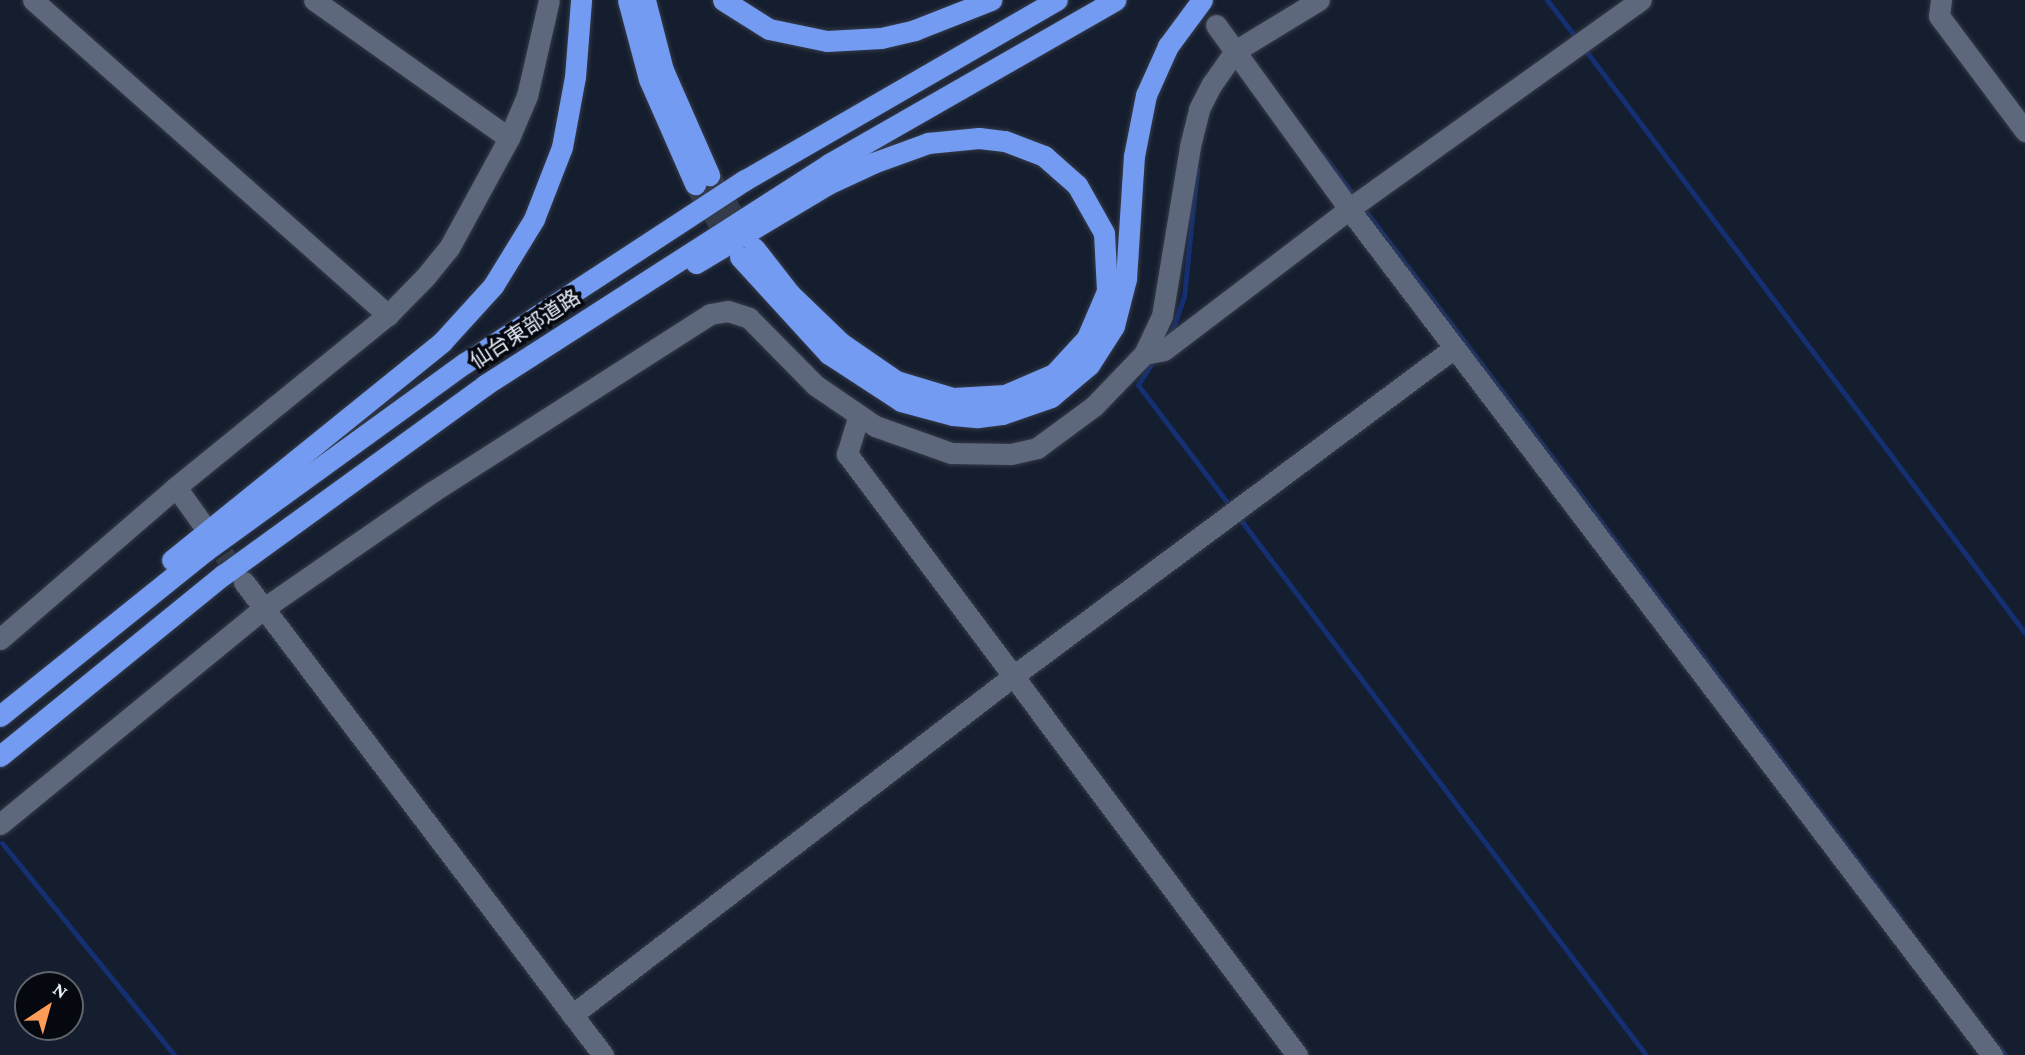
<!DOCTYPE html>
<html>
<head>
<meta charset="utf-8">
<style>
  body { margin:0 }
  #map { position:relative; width:2025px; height:1055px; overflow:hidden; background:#151e2e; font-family:"Crimson Pro","Noto Sans JP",serif }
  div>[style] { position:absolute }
  .stream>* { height:5px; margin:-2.5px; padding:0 2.5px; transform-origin:2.5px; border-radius:2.5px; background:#143072 }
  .minor-tunnel>* { height:21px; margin-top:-10.5px; transform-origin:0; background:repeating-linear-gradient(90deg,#343d4c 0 21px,transparent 0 31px) }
  .highway-tunnel>* { height:21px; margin-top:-10.5px; transform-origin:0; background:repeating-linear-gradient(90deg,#343d4c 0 21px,transparent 0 31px) }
  .roads { filter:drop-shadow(0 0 2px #353a48) drop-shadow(0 0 2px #353a48) }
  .minor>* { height:21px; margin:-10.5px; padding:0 10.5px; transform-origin:10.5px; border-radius:10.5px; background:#5e687c }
  .highway>* { height:21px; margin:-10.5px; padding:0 10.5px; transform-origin:10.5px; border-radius:10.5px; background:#729bf1 }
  span { translate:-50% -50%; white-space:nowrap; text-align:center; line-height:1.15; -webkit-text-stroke:7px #05080f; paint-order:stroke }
  .street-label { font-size:21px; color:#e7eef9 }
  .north { position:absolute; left:14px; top:971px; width:70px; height:70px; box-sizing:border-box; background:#05080f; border:2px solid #5f646d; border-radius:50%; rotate:36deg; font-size:19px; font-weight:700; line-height:28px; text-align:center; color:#e7eef9 }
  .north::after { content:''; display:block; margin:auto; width:24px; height:32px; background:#fe9c57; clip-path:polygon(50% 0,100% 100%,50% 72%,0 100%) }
</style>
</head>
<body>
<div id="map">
  <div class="stream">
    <div style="left:1547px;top:0;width:49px;rotate:52.4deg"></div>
    <div style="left:1583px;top:47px;width:734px;rotate:52.97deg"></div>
    <div style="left:1323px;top:155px;width:53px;rotate:52.7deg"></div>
    <div style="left:1361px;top:205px;width:893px;rotate:52.87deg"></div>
    <div style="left:1171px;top:334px;width:39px;rotate:-71deg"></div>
    <div style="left:1184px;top:297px;width:129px;rotate:-84.2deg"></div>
    <div style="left:1156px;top:357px;width:33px;rotate:123deg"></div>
    <div style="left:1138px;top:385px;width:153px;rotate:52.7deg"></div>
    <div style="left:1237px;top:515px;width:677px;rotate:52.86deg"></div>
    <div style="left:2px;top:843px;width:273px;rotate:50.9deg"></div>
    <div style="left:1997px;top:1045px;width:13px;rotate:51deg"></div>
  </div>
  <div class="minor-tunnel">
    <div style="left:206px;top:529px;width:65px;rotate:54.4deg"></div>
  </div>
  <div class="highway-tunnel">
    <div style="left:709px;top:175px;width:72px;rotate:58.1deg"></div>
    <div style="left:695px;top:184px;width:74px;rotate:58.9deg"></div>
  </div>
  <div class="roads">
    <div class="minor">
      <div style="left:33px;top:0;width:475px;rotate:41.6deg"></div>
      <div style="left:314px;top:0;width:239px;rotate:35.3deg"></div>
      <div style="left:1941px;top:0;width:16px;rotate:97deg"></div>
      <div style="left:1939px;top:16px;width:144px;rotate:53.2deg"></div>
      <div style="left:1216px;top:25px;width:227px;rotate:54.1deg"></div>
      <div style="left:1349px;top:209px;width:1063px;rotate:52.76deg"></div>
      <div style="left:1144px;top:354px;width:20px;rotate:-11deg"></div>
      <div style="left:1164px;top:350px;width:238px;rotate:-37.3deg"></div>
      <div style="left:1353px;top:206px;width:354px;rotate:-35.6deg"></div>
      <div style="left:858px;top:418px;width:38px;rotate:107deg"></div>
      <div style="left:847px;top:454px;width:751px;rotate:53.18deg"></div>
      <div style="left:176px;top:487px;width:43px;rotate:54.5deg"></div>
      <div style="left:244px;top:582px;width:594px;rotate:52.8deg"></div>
      <div style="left:0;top:639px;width:233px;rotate:-40.8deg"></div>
      <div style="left:176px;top:487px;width:273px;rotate:-39.1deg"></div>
      <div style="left:388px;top:315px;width:54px;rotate:-45.7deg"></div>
      <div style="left:426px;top:276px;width:36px;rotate:-51deg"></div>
      <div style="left:449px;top:248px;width:125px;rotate:-61.4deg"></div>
      <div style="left:509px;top:138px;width:46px;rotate:-66.8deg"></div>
      <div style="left:527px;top:96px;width:98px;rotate:-77.1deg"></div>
      <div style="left:0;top:824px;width:340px;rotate:-39.3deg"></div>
      <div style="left:263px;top:609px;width:206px;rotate:-34.7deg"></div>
      <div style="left:432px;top:492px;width:330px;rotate:-32.6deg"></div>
      <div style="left:710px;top:314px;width:18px;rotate:-9deg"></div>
      <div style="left:728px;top:311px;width:22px;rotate:18deg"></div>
      <div style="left:749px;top:318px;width:94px;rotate:45.4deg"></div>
      <div style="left:815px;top:385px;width:73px;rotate:34.3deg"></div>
      <div style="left:875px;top:426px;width:81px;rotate:19.6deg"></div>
      <div style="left:951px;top:453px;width:60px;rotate:1deg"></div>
      <div style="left:1011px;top:454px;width:27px;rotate:-13deg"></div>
      <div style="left:1037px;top:448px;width:71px;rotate:-36.4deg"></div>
      <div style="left:1094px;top:406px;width:72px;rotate:-46.1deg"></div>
      <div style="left:1144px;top:354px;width:42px;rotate:-64.7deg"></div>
      <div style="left:1162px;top:316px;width:172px;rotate:-80.6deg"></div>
      <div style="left:1190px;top:146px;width:38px;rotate:-76deg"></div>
      <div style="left:1199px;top:109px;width:28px;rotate:-63deg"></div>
      <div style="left:1212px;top:84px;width:40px;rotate:-55.1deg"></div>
      <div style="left:1235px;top:51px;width:98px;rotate:-31.3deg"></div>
      <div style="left:572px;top:1015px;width:555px;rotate:-37.53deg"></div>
      <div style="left:1012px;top:677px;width:551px;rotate:-36.66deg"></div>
    </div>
    <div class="highway">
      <div style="left:628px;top:0;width:82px;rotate:75.1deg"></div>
      <div style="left:649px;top:79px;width:115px;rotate:66.3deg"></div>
      <div style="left:645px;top:0;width:72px;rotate:75.6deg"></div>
      <div style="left:663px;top:70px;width:115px;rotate:66.3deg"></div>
      <div style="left:723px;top:0;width:54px;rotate:32.2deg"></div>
      <div style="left:769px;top:29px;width:59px;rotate:11.7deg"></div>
      <div style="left:827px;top:41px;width:54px;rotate:-3.2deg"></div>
      <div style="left:881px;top:38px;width:35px;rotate:-13deg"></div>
      <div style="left:915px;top:30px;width:82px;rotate:-21.5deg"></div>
      <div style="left:740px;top:257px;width:132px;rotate:47.5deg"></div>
      <div style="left:829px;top:354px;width:86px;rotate:33.1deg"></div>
      <div style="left:901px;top:401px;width:54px;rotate:15.1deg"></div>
      <div style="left:953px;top:415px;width:25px;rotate:5deg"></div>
      <div style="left:978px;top:417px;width:24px;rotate:-7deg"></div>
      <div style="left:1002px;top:414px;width:52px;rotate:-19.1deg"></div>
      <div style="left:1051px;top:397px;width:50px;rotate:-40.1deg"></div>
      <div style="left:1089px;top:365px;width:46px;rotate:-57.3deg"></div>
      <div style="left:1114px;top:326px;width:49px;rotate:-75.7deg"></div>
      <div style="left:1126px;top:279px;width:123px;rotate:-86.3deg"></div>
      <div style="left:1134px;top:156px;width:62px;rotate:-78.9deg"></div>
      <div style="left:1146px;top:95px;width:54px;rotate:-65.8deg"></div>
      <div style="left:1168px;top:46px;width:57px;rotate:-53.5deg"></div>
      <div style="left:696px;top:263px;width:154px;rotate:-30.9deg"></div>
      <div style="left:828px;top:184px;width:50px;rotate:-25deg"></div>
      <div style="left:873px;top:163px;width:59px;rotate:-20deg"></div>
      <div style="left:928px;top:143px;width:51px;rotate:-5.6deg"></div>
      <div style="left:979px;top:138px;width:26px;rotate:7deg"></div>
      <div style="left:1005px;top:141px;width:42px;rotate:21deg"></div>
      <div style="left:1044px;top:156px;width:44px;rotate:41.3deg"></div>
      <div style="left:1077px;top:185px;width:55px;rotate:60.6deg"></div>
      <div style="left:1104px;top:233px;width:58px;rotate:87deg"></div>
      <div style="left:1107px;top:291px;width:51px;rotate:113.1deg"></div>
      <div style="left:1087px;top:338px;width:49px;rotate:132.5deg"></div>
      <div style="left:1054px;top:374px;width:53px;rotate:156.8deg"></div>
      <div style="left:1005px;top:395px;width:52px;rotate:176.7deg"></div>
      <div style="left:953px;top:398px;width:59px;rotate:-163.4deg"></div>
      <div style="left:896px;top:381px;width:67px;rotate:-145.4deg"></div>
      <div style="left:841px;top:343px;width:71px;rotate:-136.1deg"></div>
      <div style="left:790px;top:294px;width:58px;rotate:-128deg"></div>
      <div style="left:172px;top:560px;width:347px;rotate:-38.9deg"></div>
      <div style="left:442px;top:342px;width:76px;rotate:-47.7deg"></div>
      <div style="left:493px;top:286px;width:79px;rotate:-58.5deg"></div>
      <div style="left:534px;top:219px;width:77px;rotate:-68.7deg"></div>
      <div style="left:562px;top:147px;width:71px;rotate:-79.5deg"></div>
      <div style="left:575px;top:77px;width:77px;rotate:-85.5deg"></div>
      <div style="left:0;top:716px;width:263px;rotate:-38.8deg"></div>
      <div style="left:205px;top:551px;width:321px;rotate:-35.9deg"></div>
      <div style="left:465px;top:363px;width:334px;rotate:-33.2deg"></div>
      <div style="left:745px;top:180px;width:360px;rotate:-30deg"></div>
      <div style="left:0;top:756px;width:287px;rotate:-39.1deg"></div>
      <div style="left:223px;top:575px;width:324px;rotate:-35.9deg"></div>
      <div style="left:485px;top:385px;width:409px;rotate:-32.7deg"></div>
      <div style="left:829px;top:164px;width:330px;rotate:-29.8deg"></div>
    </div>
  </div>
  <div class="street-label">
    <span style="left:525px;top:329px;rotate:-33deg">仙台東部道路</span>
  </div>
  <div class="north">N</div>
</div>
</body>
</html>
